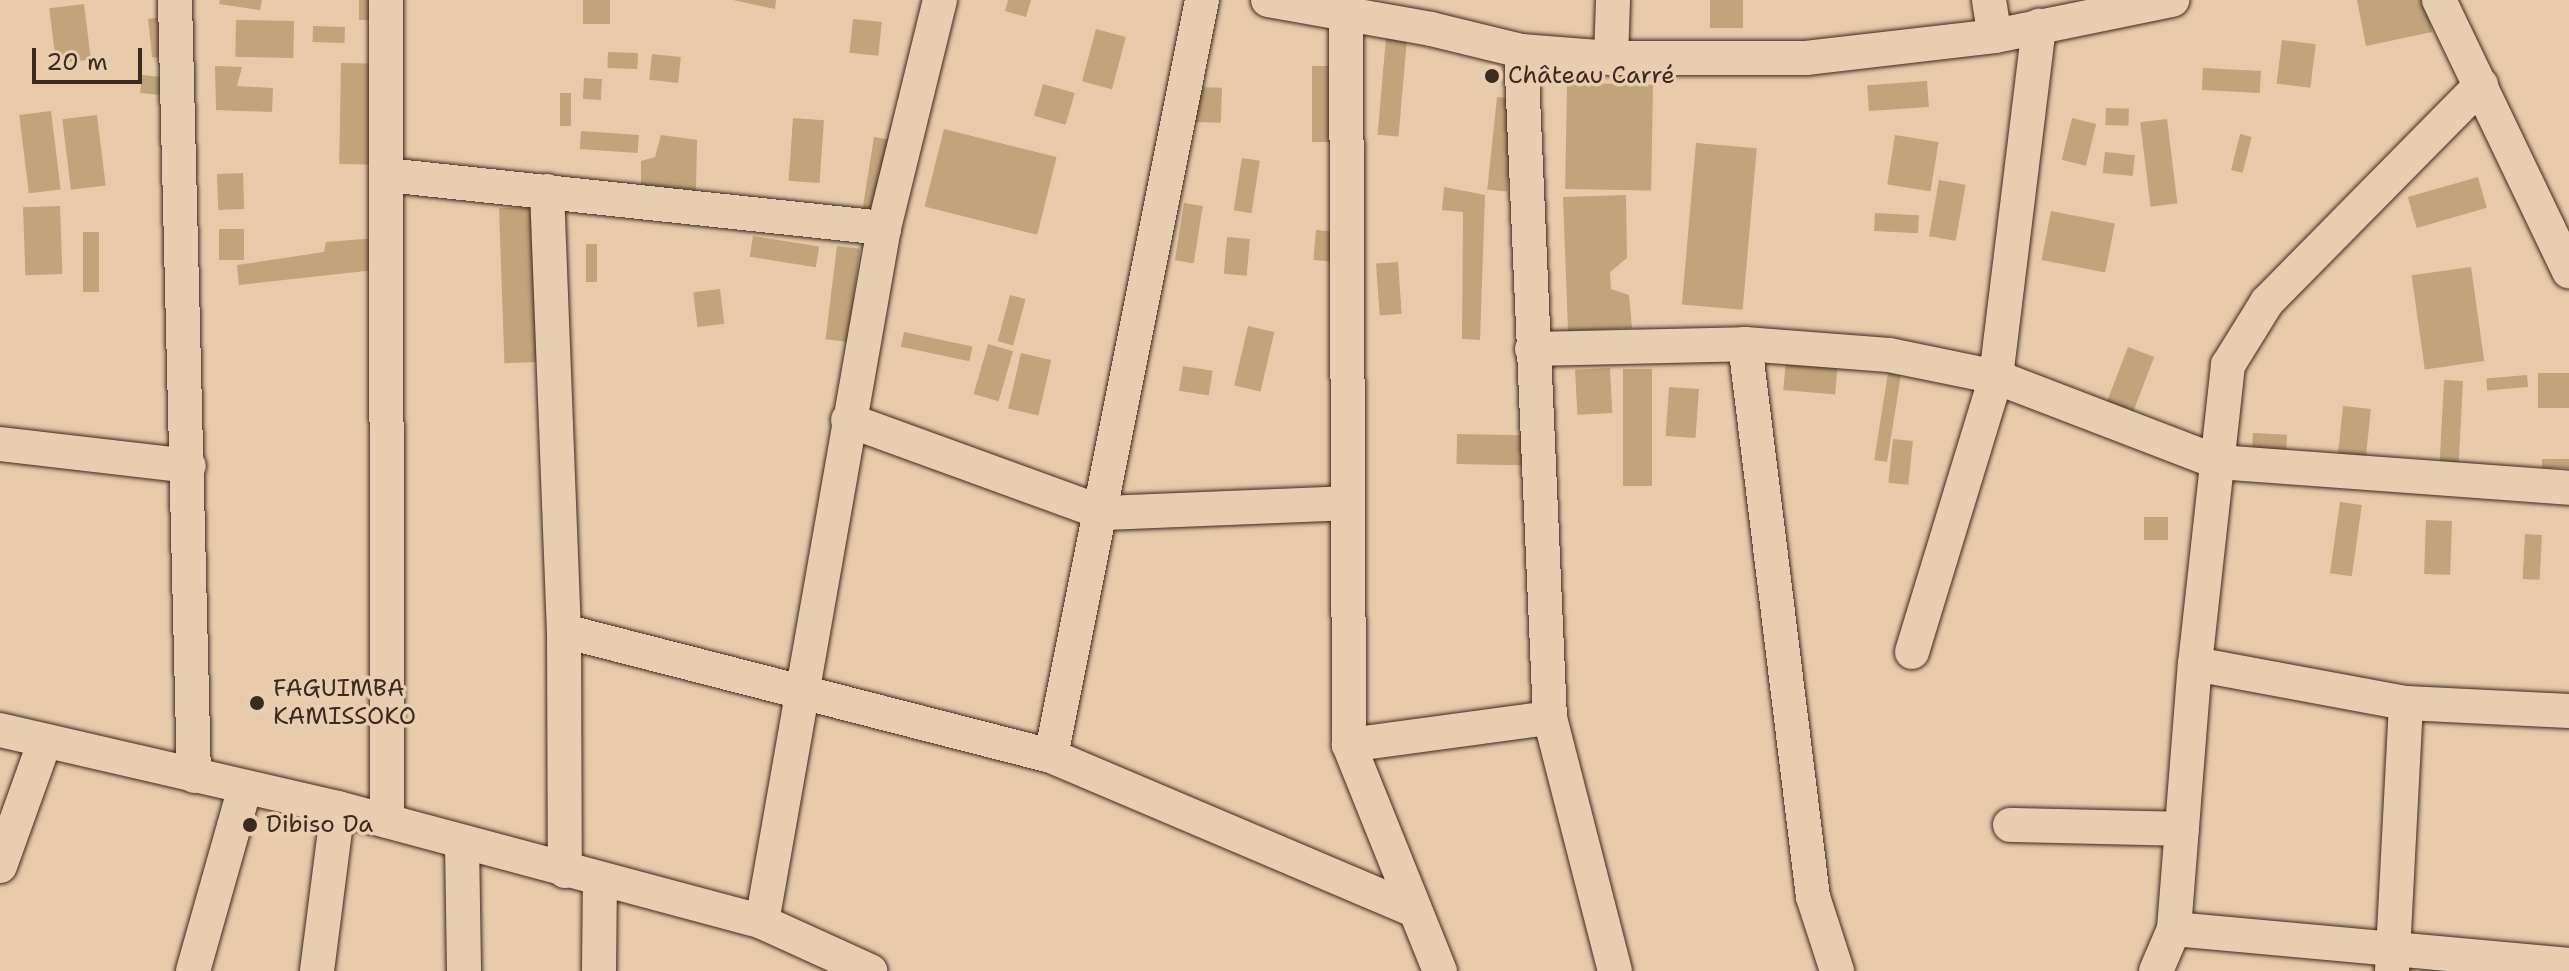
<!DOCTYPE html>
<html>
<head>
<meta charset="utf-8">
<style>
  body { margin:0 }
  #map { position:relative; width:2569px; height:971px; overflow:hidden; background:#e6cbaa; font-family:"Shantell Sans",sans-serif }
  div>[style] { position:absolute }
  .building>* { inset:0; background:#c1a37c; transform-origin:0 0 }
  .roads { filter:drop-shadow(0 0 2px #3b2a1e) drop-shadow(0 0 2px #3b2a1e) }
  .minor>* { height:34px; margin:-17px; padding:0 17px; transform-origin:17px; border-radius:17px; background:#e8ceb0 }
  .dots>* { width:22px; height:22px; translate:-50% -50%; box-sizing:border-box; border:4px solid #e8ceb0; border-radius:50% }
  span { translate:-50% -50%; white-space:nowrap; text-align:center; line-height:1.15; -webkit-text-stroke:7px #e8ceb0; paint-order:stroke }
  .poi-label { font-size:24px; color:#3b2a1e }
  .left { translate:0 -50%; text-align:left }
  .scale { position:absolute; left:32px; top:48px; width:110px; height:36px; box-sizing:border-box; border:4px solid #3b2a1e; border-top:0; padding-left:10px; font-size:24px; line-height:28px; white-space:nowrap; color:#3b2a1e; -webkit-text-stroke:6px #e8ceb0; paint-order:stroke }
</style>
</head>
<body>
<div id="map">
  <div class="building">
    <div style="clip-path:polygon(220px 0,262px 0,260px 10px,219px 4px)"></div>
    <div style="left:359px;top:0;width:16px;height:20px"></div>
    <div style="left:583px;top:0;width:27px;height:24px"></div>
    <div style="clip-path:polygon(733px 0,776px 0,775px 9px)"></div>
    <div style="clip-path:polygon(1008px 0,1031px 0,1026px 17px,1005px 11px)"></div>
    <div style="left:1710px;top:0;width:33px;height:28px"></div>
    <div style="clip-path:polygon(2357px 0,2426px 0,2432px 32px,2366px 46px)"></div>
    <div style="left:84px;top:4px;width:56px;height:35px;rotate:83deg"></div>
    <div style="left:165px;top:17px;width:39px;height:17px;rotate:84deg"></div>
    <div style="left:853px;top:19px;width:29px;height:34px;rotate:6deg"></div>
    <div style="left:236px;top:20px;width:58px;height:37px;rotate:1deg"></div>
    <div style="left:313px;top:26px;width:32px;height:16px;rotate:2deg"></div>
    <div style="left:1096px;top:29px;width:31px;height:54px;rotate:15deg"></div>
    <div style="left:1386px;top:38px;width:21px;height:97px;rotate:5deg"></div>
    <div style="left:2282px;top:40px;width:34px;height:44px;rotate:7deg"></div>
    <div style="left:608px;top:52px;width:30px;height:16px;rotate:2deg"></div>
    <div style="left:652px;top:54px;width:29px;height:26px;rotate:6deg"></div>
    <div style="left:341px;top:63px;width:39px;height:101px;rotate:1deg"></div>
    <div style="clip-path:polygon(215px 66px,242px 67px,237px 86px,273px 88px,272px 112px,216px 110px)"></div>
    <div style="left:1336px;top:66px;width:76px;height:24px;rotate:90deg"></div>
    <div style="left:2203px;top:68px;width:58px;height:22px;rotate:3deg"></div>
    <div style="left:142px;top:75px;width:28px;height:18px;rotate:6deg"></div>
    <div style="left:584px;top:78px;width:18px;height:21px;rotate:3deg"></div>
    <div style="left:1927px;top:81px;width:26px;height:60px;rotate:86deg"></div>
    <div style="left:1567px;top:83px;width:86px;height:106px;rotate:1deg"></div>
    <div style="left:1043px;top:84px;width:33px;height:33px;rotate:16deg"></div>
    <div style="left:1197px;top:87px;width:25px;height:35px;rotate:2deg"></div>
    <div style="left:560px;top:93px;width:11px;height:33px"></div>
    <div style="left:1497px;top:97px;width:20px;height:93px;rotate:6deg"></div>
    <div style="left:2106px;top:108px;width:23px;height:17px;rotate:2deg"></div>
    <div style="left:51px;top:111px;width:79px;height:32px;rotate:83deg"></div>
    <div style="left:97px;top:115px;width:71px;height:35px;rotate:83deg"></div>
    <div style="left:793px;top:118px;width:31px;height:63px;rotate:4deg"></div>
    <div style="left:2072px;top:118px;width:25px;height:43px;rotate:14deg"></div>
    <div style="left:2167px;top:119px;width:85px;height:27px;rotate:83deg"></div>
    <div style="left:944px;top:129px;width:116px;height:80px;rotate:14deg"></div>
    <div style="left:581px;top:131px;width:58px;height:18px;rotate:4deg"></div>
    <div style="left:2240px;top:134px;width:12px;height:37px;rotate:14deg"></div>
    <div style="clip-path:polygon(661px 135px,697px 140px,696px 190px,641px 190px,641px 161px,655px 157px)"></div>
    <div style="left:1895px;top:135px;width:44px;height:50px;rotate:9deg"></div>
    <div style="left:874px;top:137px;width:20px;height:74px;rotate:9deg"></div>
    <div style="left:1696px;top:143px;width:61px;height:162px;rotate:5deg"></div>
    <div style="left:2105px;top:152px;width:30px;height:21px;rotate:6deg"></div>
    <div style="left:1242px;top:158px;width:18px;height:53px;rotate:9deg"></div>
    <div style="left:243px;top:173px;width:36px;height:26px;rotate:88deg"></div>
    <div style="left:2478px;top:177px;width:32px;height:73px;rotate:74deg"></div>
    <div style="left:1939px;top:180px;width:27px;height:57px;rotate:10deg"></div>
    <div style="clip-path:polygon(1444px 187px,1485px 195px,1480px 340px,1462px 339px,1463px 212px,1442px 210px)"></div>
    <div style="clip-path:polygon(1626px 195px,1627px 258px,1610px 272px,1611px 289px,1629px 295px,1632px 328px,1568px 331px,1563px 197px)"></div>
    <div style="left:1184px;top:203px;width:19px;height:58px;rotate:9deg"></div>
    <div style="left:60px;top:206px;width:68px;height:37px;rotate:88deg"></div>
    <div style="left:534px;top:207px;width:155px;height:35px;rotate:88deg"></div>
    <div style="left:2051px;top:211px;width:65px;height:50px;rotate:11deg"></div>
    <div style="left:1875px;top:213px;width:44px;height:18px;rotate:3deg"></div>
    <div style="left:219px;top:229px;width:25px;height:31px"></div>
    <div style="left:1316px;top:230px;width:23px;height:30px;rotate:5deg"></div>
    <div style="left:83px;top:232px;width:16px;height:60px"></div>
    <div style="left:753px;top:236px;width:67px;height:21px;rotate:9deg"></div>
    <div style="left:1227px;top:237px;width:23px;height:37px;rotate:5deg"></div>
    <div style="clip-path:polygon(377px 238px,375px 270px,239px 285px,237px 265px,324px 252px,326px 242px)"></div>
    <div style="left:586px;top:244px;width:11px;height:38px"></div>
    <div style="left:837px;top:246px;width:23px;height:94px;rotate:7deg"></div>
    <div style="left:1398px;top:262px;width:52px;height:22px;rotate:86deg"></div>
    <div style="left:2471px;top:267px;width:95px;height:60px;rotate:82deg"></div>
    <div style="left:720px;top:289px;width:35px;height:27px;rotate:83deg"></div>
    <div style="left:1010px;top:295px;width:16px;height:48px;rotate:15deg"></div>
    <div style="left:1248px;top:326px;width:27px;height:61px;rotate:13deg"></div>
    <div style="left:904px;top:332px;width:70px;height:15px;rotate:12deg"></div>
    <div style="left:988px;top:344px;width:26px;height:52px;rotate:16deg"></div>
    <div style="left:2128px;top:347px;width:28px;height:66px;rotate:21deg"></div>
    <div style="left:1021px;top:353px;width:31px;height:57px;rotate:13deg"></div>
    <div style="left:1786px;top:359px;width:52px;height:31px;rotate:5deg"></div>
    <div style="left:1183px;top:366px;width:30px;height:25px;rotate:9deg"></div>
    <div style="left:1610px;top:368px;width:45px;height:35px;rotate:87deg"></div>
    <div style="left:1623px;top:369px;width:29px;height:117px"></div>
    <div style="left:1888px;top:373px;width:13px;height:88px;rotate:9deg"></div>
    <div style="left:2569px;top:373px;width:35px;height:31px;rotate:90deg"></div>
    <div style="left:2527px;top:375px;width:12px;height:41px;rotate:85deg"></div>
    <div style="left:2444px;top:380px;width:19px;height:85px;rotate:3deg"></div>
    <div style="left:1669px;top:387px;width:30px;height:49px;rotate:4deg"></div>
    <div style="left:2343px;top:406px;width:28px;height:55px;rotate:6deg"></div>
    <div style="left:2253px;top:433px;width:34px;height:18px;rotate:3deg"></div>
    <div style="left:1457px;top:434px;width:66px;height:30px;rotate:1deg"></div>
    <div style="left:1893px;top:439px;width:20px;height:44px;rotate:6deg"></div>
    <div style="left:2569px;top:459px;width:9px;height:27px;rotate:90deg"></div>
    <div style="left:2340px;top:502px;width:22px;height:72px;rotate:8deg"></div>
    <div style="left:2144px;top:517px;width:24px;height:23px"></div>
    <div style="left:2426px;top:520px;width:26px;height:54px;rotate:2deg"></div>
    <div style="left:2525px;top:534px;width:17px;height:45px;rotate:3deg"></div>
  </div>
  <div class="roads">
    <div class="minor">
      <div style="left:175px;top:0;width:776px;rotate:88.6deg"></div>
      <div style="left:386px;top:0;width:821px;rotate:89.93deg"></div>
      <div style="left:1268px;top:0;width:166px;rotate:10.1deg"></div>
      <div style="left:1431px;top:29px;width:93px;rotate:13.7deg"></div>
      <div style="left:1521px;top:51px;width:90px;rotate:4.4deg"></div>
      <div style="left:1611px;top:58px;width:195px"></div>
      <div style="left:1806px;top:58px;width:190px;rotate:-6.6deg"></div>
      <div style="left:1995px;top:36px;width:181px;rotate:-11.5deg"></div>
      <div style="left:1989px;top:0;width:36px;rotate:81deg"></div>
      <div style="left:2439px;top:0;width:301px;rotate:64.4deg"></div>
      <div style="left:1346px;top:18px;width:727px;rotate:89.76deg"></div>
      <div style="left:1349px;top:745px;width:244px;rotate:68.1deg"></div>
      <div style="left:1521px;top:51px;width:668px;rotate:87.51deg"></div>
      <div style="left:1550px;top:718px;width:261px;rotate:75.6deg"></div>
      <div style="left:1611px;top:58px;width:58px;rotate:-88deg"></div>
      <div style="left:387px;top:175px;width:500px;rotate:6.1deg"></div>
      <div style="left:547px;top:191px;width:440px;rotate:87.8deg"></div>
      <div style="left:564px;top:631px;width:240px;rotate:89.8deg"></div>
      <div style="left:1745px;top:344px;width:557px;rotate:82.99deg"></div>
      <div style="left:1813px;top:897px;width:78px;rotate:72deg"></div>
      <div style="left:1532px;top:349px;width:213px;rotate:-1.3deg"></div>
      <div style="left:1745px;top:344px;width:144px;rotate:4.4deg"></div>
      <div style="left:1889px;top:355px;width:109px;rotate:11.6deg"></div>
      <div style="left:1996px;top:377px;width:238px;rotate:21deg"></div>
      <div style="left:2218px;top:462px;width:352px;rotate:4.2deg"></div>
      <div style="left:848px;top:420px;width:271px;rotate:20deg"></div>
      <div style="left:1103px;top:513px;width:244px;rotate:-2.3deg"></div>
      <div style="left:0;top:444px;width:190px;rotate:6.6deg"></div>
      <div style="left:564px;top:631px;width:503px;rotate:14.4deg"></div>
      <div style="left:1051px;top:756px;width:394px;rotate:23deg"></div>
      <div style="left:1912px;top:652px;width:288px;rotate:-73deg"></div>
      <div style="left:1996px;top:377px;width:354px;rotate:-83deg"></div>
      <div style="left:2195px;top:664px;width:215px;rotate:10.5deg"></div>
      <div style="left:2406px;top:703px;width:163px;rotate:2.8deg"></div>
      <div style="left:0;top:730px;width:347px;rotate:13deg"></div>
      <div style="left:338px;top:808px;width:439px;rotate:15deg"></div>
      <div style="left:762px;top:922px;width:119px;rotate:24.4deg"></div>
      <div style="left:1349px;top:745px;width:203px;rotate:-7.7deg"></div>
      <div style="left:1051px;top:756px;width:771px;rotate:-78.7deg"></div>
      <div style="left:2010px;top:825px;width:172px;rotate:1.3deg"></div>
      <div style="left:462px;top:842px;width:129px;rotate:89.1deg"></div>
      <div style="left:0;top:866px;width:133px;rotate:-70.2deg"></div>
      <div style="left:762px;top:922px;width:705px;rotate:-80.03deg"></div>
      <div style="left:884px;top:228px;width:235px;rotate:-76.2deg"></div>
      <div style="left:2174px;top:929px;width:397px;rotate:5.2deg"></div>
      <div style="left:193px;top:971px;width:191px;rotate:-74.2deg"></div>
      <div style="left:317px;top:971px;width:164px;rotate:-82.7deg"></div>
      <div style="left:599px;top:971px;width:90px;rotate:-89.4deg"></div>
      <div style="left:2156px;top:971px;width:46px;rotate:-66.8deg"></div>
      <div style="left:2174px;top:929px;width:266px;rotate:-85.5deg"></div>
      <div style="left:2195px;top:664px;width:301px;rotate:-83.7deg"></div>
      <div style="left:2228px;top:365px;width:74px;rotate:-58.2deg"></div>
      <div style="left:2267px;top:302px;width:305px;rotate:-45.4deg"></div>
      <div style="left:2392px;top:971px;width:268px;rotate:-87deg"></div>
    </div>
  </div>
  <div class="dots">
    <div style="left:1492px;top:76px;background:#3b2a1e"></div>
    <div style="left:257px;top:703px;background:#3b2a1e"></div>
    <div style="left:250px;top:825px;background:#3b2a1e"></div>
  </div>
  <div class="poi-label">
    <span class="left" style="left:1508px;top:76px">Château Carré</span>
    <span class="left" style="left:273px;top:703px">FAGUIMBA<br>KAMISSOKO</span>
    <span class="left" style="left:266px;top:825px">Dibiso Da</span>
  </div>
  <div class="scale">20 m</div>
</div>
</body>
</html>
